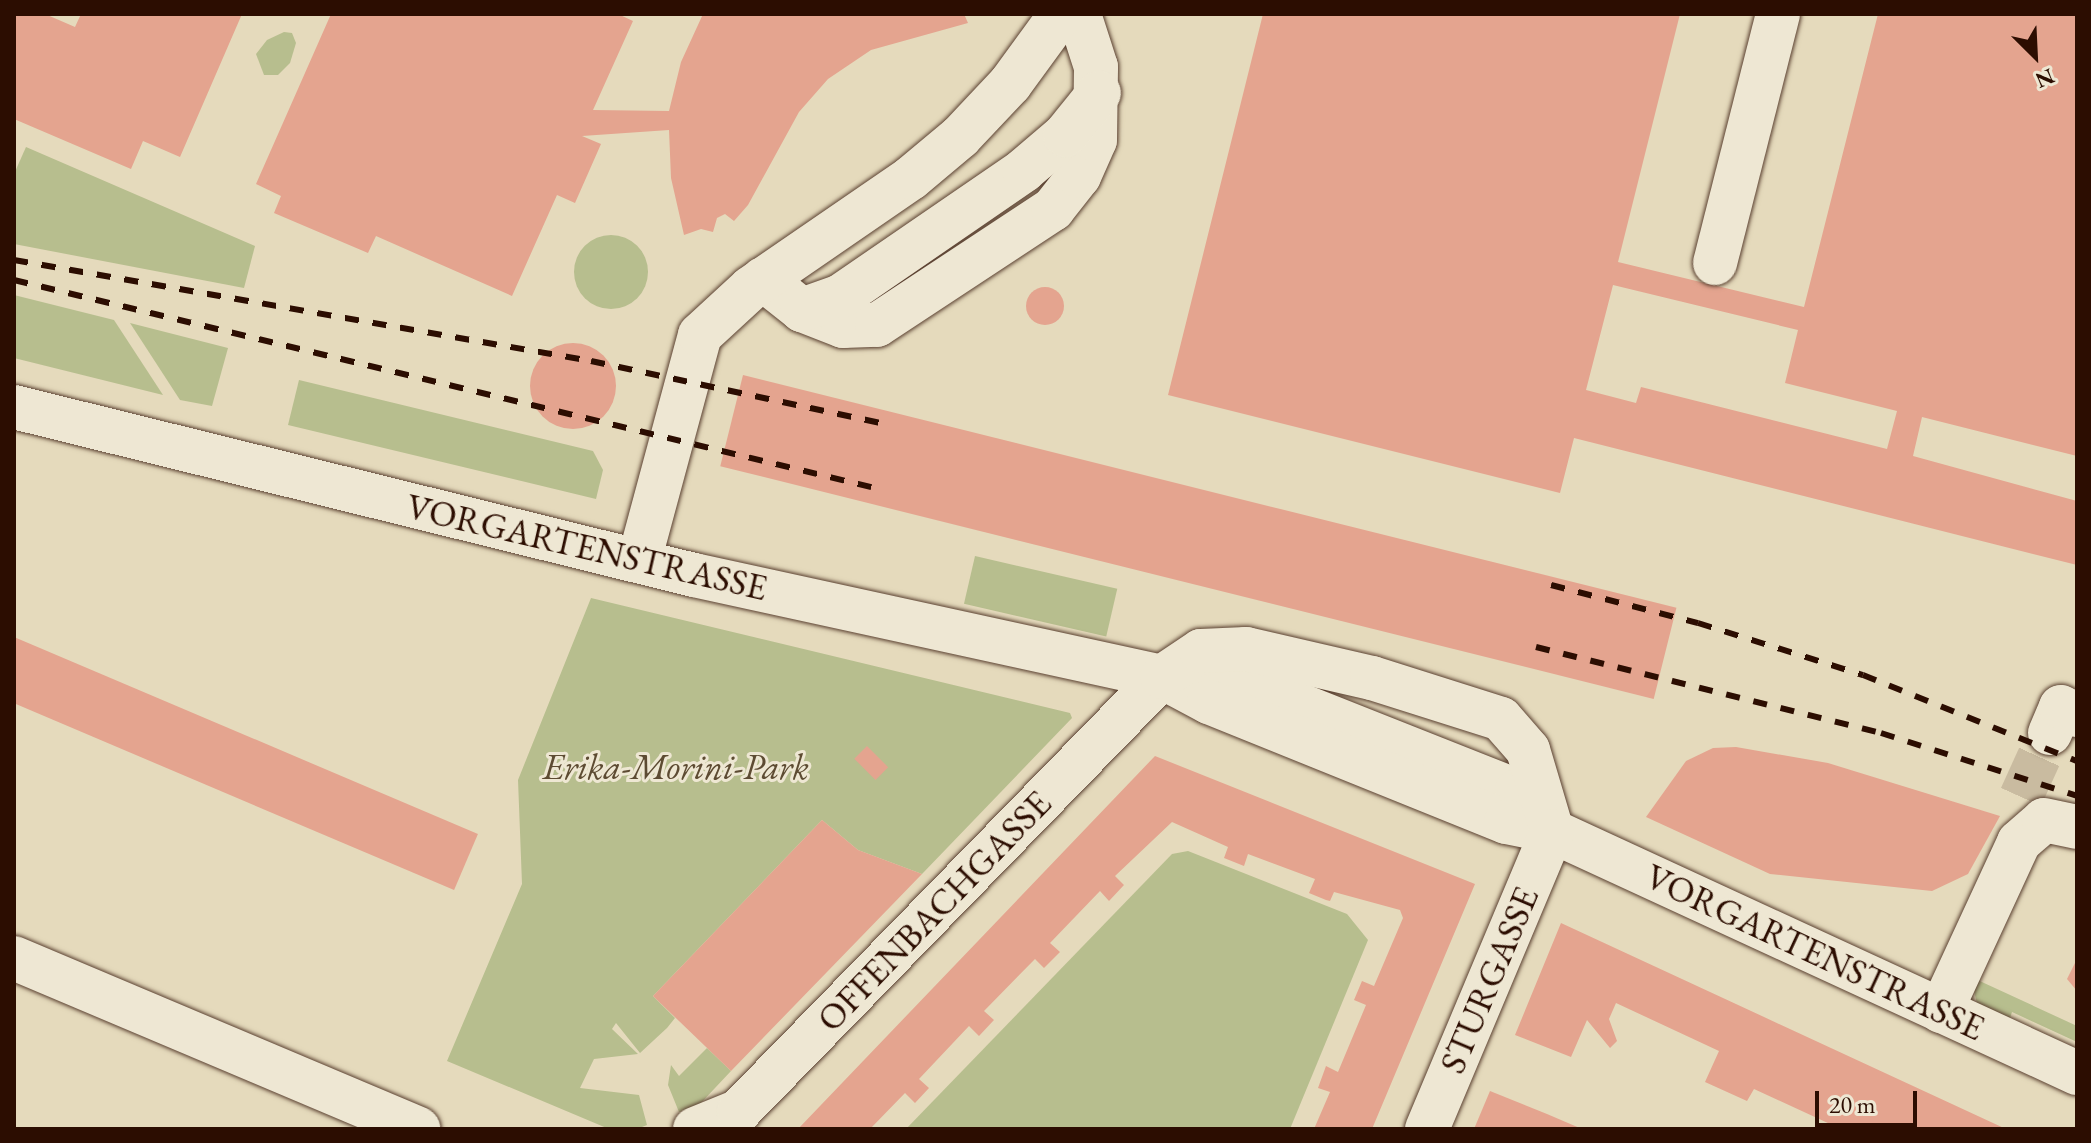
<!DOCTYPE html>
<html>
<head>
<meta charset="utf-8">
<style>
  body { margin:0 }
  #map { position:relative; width:2091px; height:1143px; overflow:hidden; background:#e5dabc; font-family:"EB Garamond",serif }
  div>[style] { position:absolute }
  .green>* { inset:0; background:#b7be8e; transform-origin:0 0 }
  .round { border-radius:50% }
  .building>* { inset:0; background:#e4a48f; transform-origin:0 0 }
  .minor-tunnel>* { height:44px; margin-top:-22px; transform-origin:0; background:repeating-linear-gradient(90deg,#c9bba0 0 44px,transparent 0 66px) }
  .roads { filter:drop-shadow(0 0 2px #5a4030) drop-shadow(0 0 2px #5a4030) }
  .minor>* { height:44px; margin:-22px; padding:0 22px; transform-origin:22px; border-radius:22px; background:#eee7d3 }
  .rail>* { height:6px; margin-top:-3px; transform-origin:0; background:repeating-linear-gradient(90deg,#2c0d01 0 14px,transparent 0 28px) }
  span { translate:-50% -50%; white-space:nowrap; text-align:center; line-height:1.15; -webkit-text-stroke:6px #eee7d3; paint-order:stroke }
  .street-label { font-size:36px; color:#2c0d01 }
  .park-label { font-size:36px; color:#5d4b32; font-style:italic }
  .frame { position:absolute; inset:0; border:16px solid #2c0d01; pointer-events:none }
  .north { position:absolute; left:1995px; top:16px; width:80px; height:80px; -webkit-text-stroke:6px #eee7d3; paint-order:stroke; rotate:156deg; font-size:22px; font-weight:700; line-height:32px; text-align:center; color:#2c0d01 }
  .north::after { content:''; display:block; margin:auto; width:28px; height:36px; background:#2c0d01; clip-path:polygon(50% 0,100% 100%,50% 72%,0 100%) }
  .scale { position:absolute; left:1815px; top:1091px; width:102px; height:36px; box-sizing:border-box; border:4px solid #2c0d01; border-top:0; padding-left:10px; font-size:24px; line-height:28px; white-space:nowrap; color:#2c0d01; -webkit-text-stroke:6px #eee7d3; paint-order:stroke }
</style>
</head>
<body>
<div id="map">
  <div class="green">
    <div style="clip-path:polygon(284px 32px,292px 33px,296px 43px,290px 63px,278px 75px,264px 75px,256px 54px,267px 40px)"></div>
    <div style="clip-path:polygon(26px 147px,255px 246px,244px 288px,14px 244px,14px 174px)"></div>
    <div class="round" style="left:574px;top:235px;width:74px;height:74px"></div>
    <div style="clip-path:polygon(14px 295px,114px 320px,163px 395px,14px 358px)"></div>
    <div style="clip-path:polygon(130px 323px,228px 348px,212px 406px,180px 400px)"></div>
    <div style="clip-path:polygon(299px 380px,593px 451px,603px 470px,596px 499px,288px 425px)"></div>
    <div style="left:975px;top:556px;width:146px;height:49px;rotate:13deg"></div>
    <div style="clip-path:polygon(591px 598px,1070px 713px,1072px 718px,922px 874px,858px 850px,822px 820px,653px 996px,675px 1018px,667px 1028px,640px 1053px,616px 1023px,612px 1029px,638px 1054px,594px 1059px,580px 1088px,639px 1095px,647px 1125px,637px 1129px,609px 1129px,447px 1061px,522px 884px,518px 780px)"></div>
    <div style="clip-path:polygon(1188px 851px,1347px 914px,1368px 940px,1290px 1129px,906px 1129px,1172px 854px)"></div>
    <div style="clip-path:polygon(1971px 977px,2077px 1026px,2077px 1042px,2012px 1012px,2010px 1018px,1977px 1004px)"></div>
    <div style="clip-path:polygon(707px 1048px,731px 1071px,699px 1105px,679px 1112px,668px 1085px,671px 1065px,679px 1076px)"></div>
  </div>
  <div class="building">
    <div style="clip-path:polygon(14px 14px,45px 14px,75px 27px,81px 14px,242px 14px,180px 157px,143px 141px,131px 169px,14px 119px)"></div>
    <div style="clip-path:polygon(331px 14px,618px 14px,633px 21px,593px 110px,669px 111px,681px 62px,703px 14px,964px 14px,968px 23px,871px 50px,828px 79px,799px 112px,748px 205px,734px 221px,725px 214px,717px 218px,713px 232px,701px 229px,684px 235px,671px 178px,669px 130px,582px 136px,601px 144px,575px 203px,557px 195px,512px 296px,376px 236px,368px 253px,274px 213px,281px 196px,256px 184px)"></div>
    <div style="clip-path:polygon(evenodd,1263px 14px,1680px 14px,1618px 262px,1804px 307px,1878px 14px,2077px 14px,2077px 456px,1922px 417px,1913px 456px,2077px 501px,2077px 565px,1574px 438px,1560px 493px,1168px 395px,1263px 14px,1613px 285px,1798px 330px,1785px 383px,1897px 411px,1887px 449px,1641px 387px,1636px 403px,1586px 390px,1613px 285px)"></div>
    <div class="round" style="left:1026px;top:287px;width:38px;height:38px"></div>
    <div class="round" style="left:530px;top:343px;width:86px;height:86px"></div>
    <div style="left:743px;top:375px;width:962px;height:94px;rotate:14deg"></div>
    <div style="left:14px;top:637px;width:504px;height:61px;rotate:23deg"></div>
    <div style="left:867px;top:746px;width:30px;height:18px;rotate:45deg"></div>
    <div style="clip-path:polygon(1736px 747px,1828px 763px,2000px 816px,1968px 874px,1932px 891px,1770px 874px,1646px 817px,1686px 761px,1713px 748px)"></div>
    <div style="clip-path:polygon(1155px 756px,1475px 884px,1372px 1129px,1314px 1129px,1330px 1092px,1318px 1088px,1326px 1066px,1338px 1072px,1366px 1005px,1354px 1000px,1362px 981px,1374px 986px,1403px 918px,1400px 910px,1334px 892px,1330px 901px,1326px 900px,1309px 893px,1315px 879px,1248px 854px,1244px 866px,1224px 858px,1228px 847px,1172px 822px,1115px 876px,1124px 885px,1109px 901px,1100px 891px,1050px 943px,1060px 952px,1044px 968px,1035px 959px,984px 1011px,994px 1020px,979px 1036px,969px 1026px,919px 1079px,929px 1088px,915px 1103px,905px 1093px,870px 1129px,798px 1129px)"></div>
    <div style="clip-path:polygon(822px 820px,858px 850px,922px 874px,731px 1071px,653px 996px)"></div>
    <div style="clip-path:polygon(1561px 923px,2006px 1129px,1828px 1129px,1830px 1124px,1754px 1089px,1747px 1101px,1705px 1082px,1719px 1051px,1616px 1003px,1609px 1019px,1617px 1041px,1610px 1048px,1587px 1020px,1571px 1057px,1515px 1035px)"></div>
    <div style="clip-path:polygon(2077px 959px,2077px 991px,2067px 979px)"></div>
    <div style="clip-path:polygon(1490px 1091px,1547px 1114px,1582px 1129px,1474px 1129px)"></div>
  </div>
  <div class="minor-tunnel">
    <div style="left:2021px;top:797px;width:70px;rotate:-65.6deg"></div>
  </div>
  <div class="roads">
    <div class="minor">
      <div style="left:1715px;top:263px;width:257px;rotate:-75.8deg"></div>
      <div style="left:763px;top:279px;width:50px;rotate:38.5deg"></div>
      <div style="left:802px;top:310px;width:44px;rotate:21.3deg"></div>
      <div style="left:843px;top:326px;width:34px;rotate:-2deg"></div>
      <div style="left:877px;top:325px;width:211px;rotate:-33.4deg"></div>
      <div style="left:1053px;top:209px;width:42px;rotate:-51.8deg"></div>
      <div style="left:1079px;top:176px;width:39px;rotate:-66deg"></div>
      <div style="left:1095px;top:140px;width:73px;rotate:-89.2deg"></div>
      <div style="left:1096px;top:67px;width:56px;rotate:-107.8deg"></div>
      <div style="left:802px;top:310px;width:41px;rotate:-19.7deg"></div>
      <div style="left:841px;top:296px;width:222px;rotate:-34.5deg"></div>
      <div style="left:1024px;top:170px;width:54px;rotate:-40.5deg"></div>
      <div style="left:1065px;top:135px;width:54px;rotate:-51deg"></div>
      <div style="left:14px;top:407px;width:700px;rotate:13.88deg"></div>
      <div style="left:694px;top:575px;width:479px;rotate:12.3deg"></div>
      <div style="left:1162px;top:677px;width:62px;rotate:-1.8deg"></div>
      <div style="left:1224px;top:675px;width:315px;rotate:21.6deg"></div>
      <div style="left:1517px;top:791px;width:53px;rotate:48.8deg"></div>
      <div style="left:639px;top:561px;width:234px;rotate:-74.9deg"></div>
      <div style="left:700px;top:335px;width:69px;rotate:-42.7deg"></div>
      <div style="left:751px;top:288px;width:194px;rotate:-34.5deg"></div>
      <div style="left:911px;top:178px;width:64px;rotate:-39.9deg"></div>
      <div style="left:960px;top:137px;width:73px;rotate:-46.7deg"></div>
      <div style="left:1010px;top:84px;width:87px;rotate:-53.9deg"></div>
      <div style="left:1164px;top:678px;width:51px;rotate:28.1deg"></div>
      <div style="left:1209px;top:702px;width:320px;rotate:22deg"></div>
      <div style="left:1506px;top:822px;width:47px;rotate:11.1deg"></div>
      <div style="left:1552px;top:831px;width:578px;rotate:24.75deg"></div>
      <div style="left:2050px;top:733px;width:28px;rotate:-67deg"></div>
      <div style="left:2061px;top:707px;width:18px;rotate:27deg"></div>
      <div style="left:14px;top:958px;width:439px;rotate:22.9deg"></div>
      <div style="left:1941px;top:1011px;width:186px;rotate:-65.2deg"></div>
      <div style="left:2019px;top:842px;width:33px;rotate:-41deg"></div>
      <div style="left:2044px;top:820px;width:34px;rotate:12deg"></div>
      <div style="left:695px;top:1129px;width:48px;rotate:-22.2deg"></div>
      <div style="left:739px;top:1111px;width:606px;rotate:-45.74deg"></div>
      <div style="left:1162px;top:677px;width:47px;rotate:-33.7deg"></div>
      <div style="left:1201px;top:651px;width:45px;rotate:-2.5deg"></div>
      <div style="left:1246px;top:649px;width:129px;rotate:13deg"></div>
      <div style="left:1372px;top:678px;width:135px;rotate:17.6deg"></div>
      <div style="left:1501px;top:719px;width:41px;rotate:48.9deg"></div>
      <div style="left:1528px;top:750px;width:74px;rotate:73.5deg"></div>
      <div style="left:1427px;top:1129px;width:323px;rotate:-67.2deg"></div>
    </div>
  </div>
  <div class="rail">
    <div style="left:14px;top:260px;width:586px;rotate:9.93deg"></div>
    <div style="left:591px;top:361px;width:302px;rotate:12.1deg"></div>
    <div style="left:14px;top:280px;width:882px;rotate:13.58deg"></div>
    <div style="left:1551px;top:585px;width:152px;rotate:14.5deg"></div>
    <div style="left:1698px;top:623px;width:173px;rotate:17.5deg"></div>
    <div style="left:1863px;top:675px;width:231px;rotate:21.9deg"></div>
    <div style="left:1536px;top:647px;width:356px;rotate:14deg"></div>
    <div style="left:1881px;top:733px;width:206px;rotate:17.8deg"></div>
  </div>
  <div class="street-label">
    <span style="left:587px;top:547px;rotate:13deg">VORGARTENSTRASSE</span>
    <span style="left:934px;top:911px;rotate:-46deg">OFFENBACHGASSE</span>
    <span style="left:1815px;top:952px;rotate:25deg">VORGARTENSTRASSE</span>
    <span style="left:1489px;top:980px;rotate:-67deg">STURGASSE</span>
  </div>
  <div class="park-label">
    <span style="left:676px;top:767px">Erika-Morini-Park</span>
  </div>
  <div class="frame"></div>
  <div class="north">N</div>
  <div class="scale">20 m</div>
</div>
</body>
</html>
